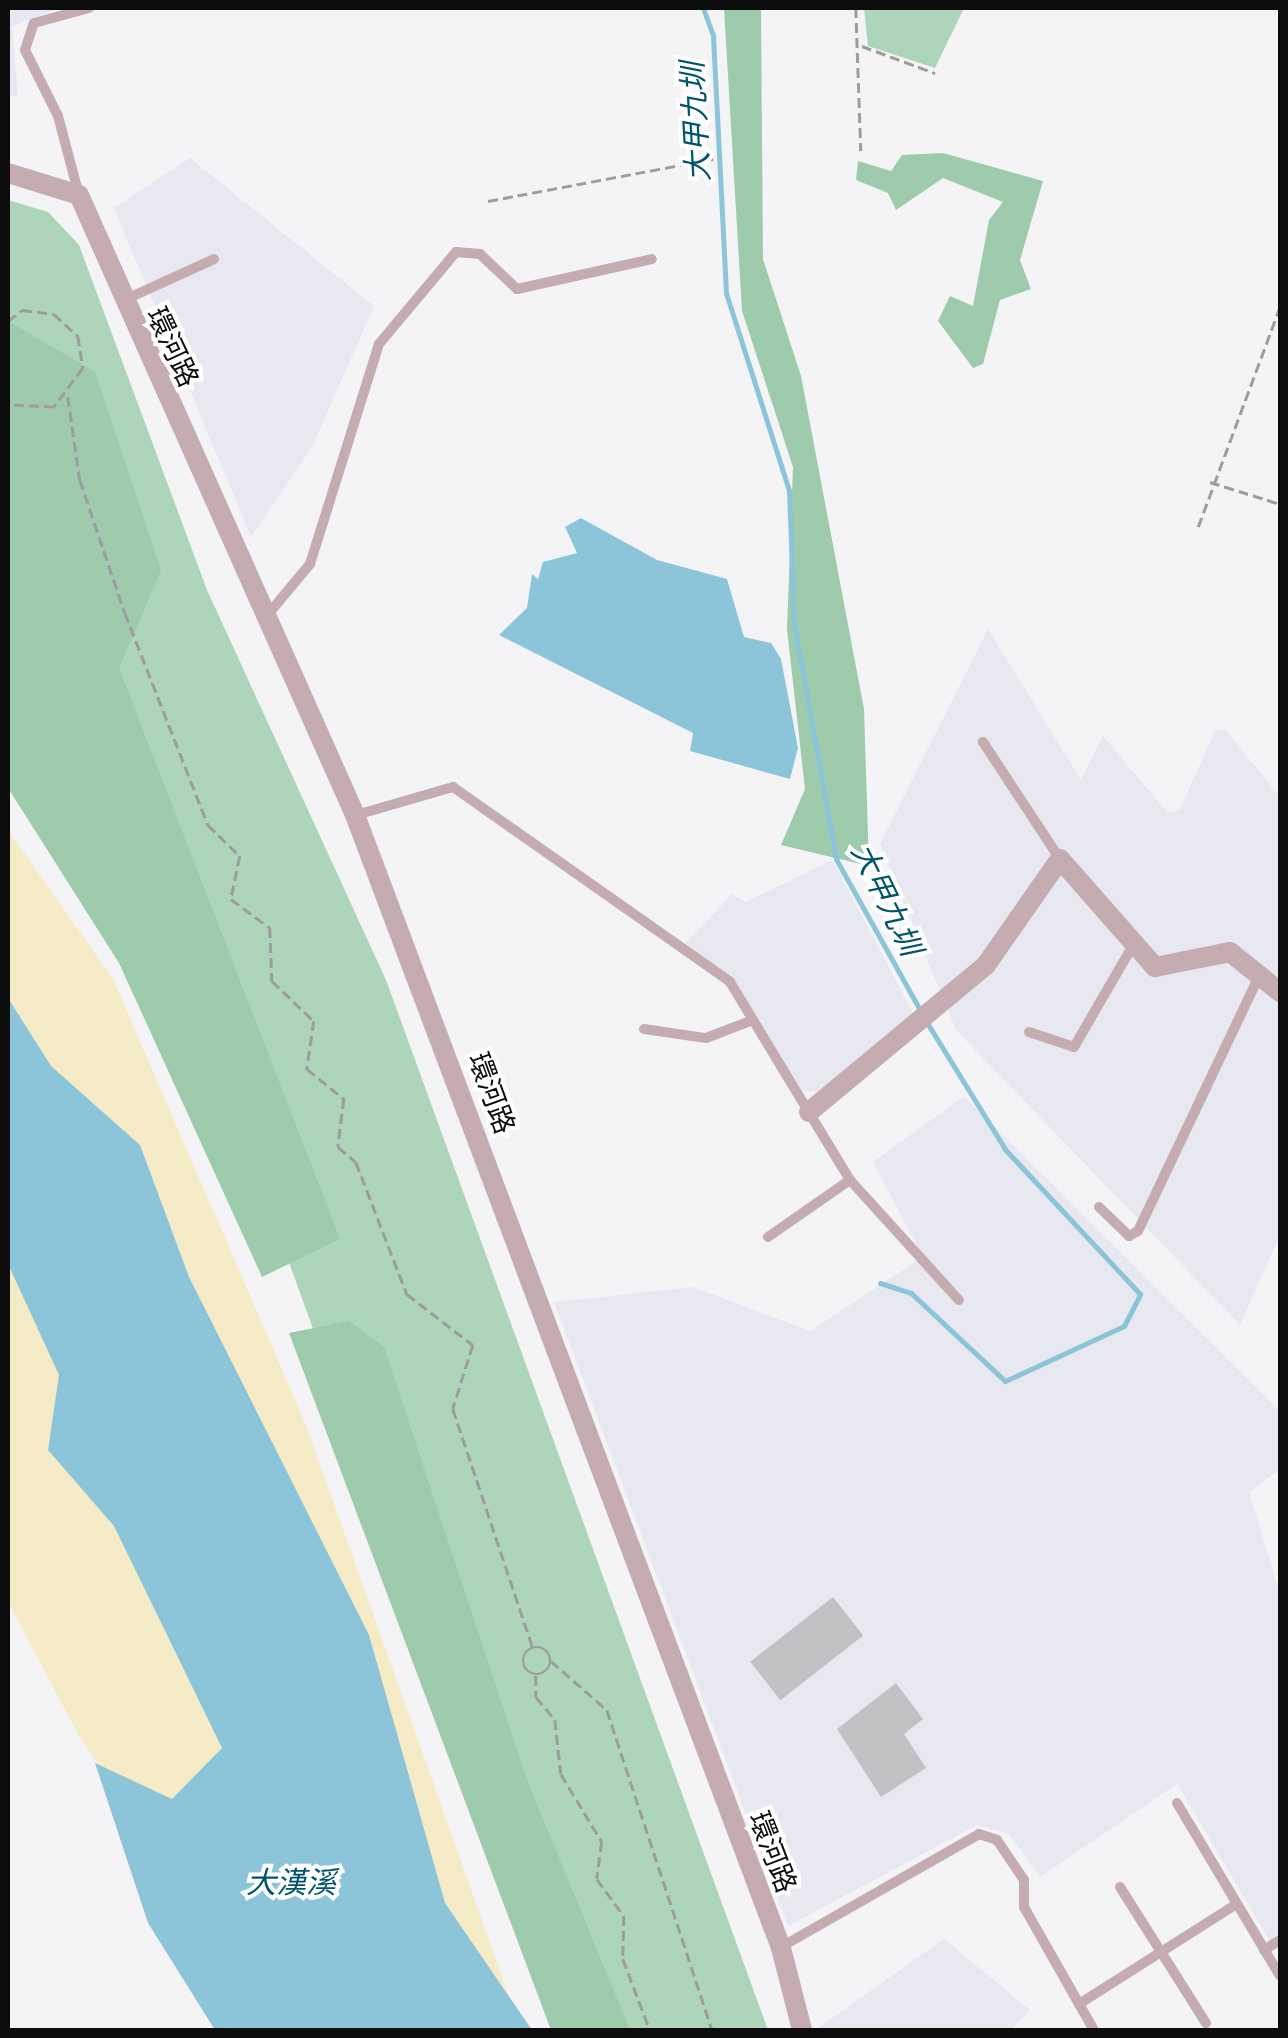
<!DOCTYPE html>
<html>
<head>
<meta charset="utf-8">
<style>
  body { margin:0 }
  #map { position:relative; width:1288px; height:2038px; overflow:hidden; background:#f4f4f6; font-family:Inter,"Noto Sans TC",sans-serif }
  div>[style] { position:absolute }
  .built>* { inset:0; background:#e8e8f1 }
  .green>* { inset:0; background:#acd5b9 }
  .forest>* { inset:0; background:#9dcbac }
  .sand>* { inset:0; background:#f5ebc6 }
  .water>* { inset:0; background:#8cc5d9 }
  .stream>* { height:5px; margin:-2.5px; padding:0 2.5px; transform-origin:2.5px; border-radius:2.5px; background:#8cc5d9 }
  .building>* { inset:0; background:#c2c2c4; transform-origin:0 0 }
  .path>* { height:2.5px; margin-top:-1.25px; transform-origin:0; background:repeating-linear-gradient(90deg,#9d9d9f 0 10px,transparent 0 15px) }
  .path>.ring { margin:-1.25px; padding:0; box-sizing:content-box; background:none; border:2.5px solid #9d9d9f; border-radius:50% }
  .service>* { height:10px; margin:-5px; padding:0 5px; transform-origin:5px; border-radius:5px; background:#c4acb1 }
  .minor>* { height:20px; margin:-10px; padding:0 10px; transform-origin:10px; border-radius:10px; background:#c4acb1 }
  span { translate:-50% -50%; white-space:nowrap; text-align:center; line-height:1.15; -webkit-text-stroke:8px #fff; paint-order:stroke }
  .street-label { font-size:28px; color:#0d0d0e }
  .water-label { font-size:30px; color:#01556a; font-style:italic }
  .frame { position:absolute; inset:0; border:10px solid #0d0d0e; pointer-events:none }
</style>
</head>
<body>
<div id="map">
  <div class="built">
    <div style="clip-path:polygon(8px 8px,59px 8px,12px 26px,18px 95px,8px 97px)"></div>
    <div style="clip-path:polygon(190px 158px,374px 306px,312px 447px,251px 537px,114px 208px)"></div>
    <div style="clip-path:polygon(988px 629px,1081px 780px,1103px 736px,1167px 812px,1179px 811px,1215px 731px,1225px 729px,1280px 797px,1280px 1235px,1240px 1325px,956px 1030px,880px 844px)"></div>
    <div style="clip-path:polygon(832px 860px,916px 1018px,822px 1091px,803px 1091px,740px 997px,685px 944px,732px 894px,746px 902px)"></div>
    <div style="clip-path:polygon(964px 1096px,1280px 1411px,1280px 1469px,1249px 1492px,1280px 1594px,1280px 1934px,1270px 1941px,1177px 1784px,1040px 1877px,1009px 1834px,977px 1825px,788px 1926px,554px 1302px,693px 1287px,810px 1331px,923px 1257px,873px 1162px)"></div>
    <div style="clip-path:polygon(944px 1939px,1030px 2010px,1011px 2030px,815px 2030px)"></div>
  </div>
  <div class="green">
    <div style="clip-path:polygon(864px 8px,964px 8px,935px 68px,868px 46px)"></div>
    <div style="clip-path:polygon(8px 200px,48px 212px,79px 245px,207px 590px,386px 980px,768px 2030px,591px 2030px,374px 1497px,154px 890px,8px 710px)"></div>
  </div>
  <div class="forest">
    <div style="clip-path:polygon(724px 8px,761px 8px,763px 259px,801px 376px,864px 709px,869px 866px,781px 845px,805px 789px,787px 629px,793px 467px,742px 311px)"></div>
    <div style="clip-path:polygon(943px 153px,1043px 181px,1020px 260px,1031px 289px,1000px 300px,983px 364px,973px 368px,938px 321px,950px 296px,973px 306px,989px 220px,1003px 202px,943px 178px,896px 210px,888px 193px,856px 180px,858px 161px,891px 171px,902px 155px)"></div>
    <div style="clip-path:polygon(8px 321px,95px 372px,161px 570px,119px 668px,340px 1239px,262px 1277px,119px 963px,8px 788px)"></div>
    <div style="clip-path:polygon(349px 1321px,384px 1347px,527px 1780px,630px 2030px,551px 2030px,289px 1333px)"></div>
  </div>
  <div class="sand">
    <div style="clip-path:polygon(8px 830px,113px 979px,306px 1425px,521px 2030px,280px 2030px,79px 1736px,8px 1602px)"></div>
  </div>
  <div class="water">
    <div style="clip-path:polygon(581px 518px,657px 560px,727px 579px,744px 637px,771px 643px,781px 659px,798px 748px,790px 779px,690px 751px,693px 733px,499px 635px,527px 608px,532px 574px,538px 579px,543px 562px,577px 553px,565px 527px)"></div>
    <div style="clip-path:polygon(8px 998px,51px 1066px,140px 1145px,189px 1277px,369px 1635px,445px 1903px,532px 2030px,215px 2030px,148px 1923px,95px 1763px,172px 1799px,222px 1748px,114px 1526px,48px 1450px,59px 1375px,8px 1264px)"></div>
  </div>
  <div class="stream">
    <div style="left:703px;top:8px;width:30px;rotate:70deg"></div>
    <div style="left:713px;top:36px;width:257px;rotate:87.1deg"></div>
    <div style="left:726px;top:293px;width:208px;rotate:72.3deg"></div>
    <div style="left:789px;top:491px;width:132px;rotate:87.8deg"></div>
    <div style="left:794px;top:623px;width:240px;rotate:79.9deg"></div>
    <div style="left:836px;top:859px;width:175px;rotate:60.9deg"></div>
    <div style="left:880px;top:1283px;width:33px;rotate:18deg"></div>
    <div style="left:911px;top:1293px;width:129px;rotate:43.1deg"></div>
    <div style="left:1005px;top:1381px;width:131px;rotate:-24.8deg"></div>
    <div style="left:1124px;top:1326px;width:36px;rotate:-63deg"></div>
    <div style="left:1140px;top:1294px;width:198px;rotate:-133deg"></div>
    <div style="left:1005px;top:1149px;width:150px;rotate:-121.7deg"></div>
  </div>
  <div class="building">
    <div style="left:833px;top:1597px;width:49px;height:105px;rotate:52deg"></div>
    <div style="clip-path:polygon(896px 1683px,923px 1719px,904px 1734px,926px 1768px,881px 1797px,837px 1729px)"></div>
  </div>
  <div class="path">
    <div style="left:856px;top:8px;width:143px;rotate:88deg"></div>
    <div style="left:862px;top:46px;width:78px;rotate:20.3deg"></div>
    <div style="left:488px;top:201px;width:229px;rotate:-10.6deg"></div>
    <div style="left:8px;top:321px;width:18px;rotate:-38deg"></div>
    <div style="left:22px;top:310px;width:32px;rotate:7deg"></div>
    <div style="left:54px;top:314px;width:33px;rotate:43deg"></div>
    <div style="left:78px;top:336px;width:32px;rotate:81deg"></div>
    <div style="left:83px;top:368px;width:49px;rotate:126.6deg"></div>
    <div style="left:54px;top:407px;width:46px;rotate:-177.5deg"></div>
    <div style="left:68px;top:397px;width:84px;rotate:81.8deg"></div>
    <div style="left:80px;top:480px;width:140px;rotate:71.3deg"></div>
    <div style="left:125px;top:613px;width:228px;rotate:68.6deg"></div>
    <div style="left:208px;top:825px;width:45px;rotate:44.1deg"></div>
    <div style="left:240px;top:856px;width:44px;rotate:101.8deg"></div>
    <div style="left:231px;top:899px;width:49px;rotate:36.6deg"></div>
    <div style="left:270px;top:928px;width:53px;rotate:87.8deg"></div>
    <div style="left:272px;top:981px;width:58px;rotate:43.6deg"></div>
    <div style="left:314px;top:1021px;width:49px;rotate:98.3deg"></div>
    <div style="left:307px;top:1069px;width:48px;rotate:39deg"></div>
    <div style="left:344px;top:1099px;width:48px;rotate:97.1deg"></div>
    <div style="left:338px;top:1147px;width:23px;rotate:40deg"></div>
    <div style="left:356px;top:1162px;width:142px;rotate:68.9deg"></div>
    <div style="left:407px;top:1294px;width:83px;rotate:37.7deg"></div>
    <div style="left:473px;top:1345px;width:67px;rotate:107.4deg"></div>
    <div style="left:453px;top:1409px;width:252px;rotate:71.5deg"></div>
    <div style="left:1210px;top:482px;width:73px;rotate:17.4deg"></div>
    <div style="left:1198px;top:527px;width:236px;rotate:-69.6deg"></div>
    <div class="ring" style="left:523px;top:1647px;width:25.5px;height:25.5px"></div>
    <div style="left:551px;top:1661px;width:74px;rotate:41.2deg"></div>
    <div style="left:607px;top:1710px;width:337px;rotate:71.8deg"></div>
    <div style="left:536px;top:1676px;width:21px;rotate:90deg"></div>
    <div style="left:536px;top:1697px;width:30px;rotate:50deg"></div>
    <div style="left:555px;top:1720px;width:54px;rotate:83.7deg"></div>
    <div style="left:561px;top:1774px;width:79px;rotate:58.9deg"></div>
    <div style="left:602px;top:1842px;width:37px;rotate:98deg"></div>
    <div style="left:597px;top:1879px;width:46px;rotate:53.9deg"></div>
    <div style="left:624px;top:1916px;width:43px;rotate:91.3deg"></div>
    <div style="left:623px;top:1959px;width:76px;rotate:69.2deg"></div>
  </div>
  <div class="service">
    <div style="left:79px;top:195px;width:82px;rotate:-104.9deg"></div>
    <div style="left:58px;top:116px;width:74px;rotate:-116.6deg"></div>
    <div style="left:25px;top:50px;width:28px;rotate:-72deg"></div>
    <div style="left:34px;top:23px;width:57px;rotate:-15.3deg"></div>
    <div style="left:122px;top:301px;width:101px;rotate:-24.5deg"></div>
    <div style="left:265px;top:618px;width:70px;rotate:-50.2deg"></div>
    <div style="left:310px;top:564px;width:231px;rotate:-72.6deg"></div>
    <div style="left:379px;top:344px;width:120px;rotate:-50.1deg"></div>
    <div style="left:456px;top:252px;width:24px;rotate:5deg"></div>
    <div style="left:480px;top:254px;width:51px;rotate:43.4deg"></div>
    <div style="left:517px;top:289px;width:138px;rotate:-12.5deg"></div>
    <div style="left:983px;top:742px;width:140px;rotate:56.7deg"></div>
    <div style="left:356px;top:815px;width:101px;rotate:-16.1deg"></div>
    <div style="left:453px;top:787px;width:339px;rotate:35.1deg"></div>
    <div style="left:730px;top:982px;width:232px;rotate:58.8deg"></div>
    <div style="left:850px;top:1180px;width:162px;rotate:47.8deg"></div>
    <div style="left:644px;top:1029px;width:63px;rotate:8.3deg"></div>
    <div style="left:706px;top:1038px;width:50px;rotate:-21deg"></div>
    <div style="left:1029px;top:1032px;width:47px;rotate:18.4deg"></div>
    <div style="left:1074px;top:1047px;width:116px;rotate:-59.9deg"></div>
    <div style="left:1099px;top:1207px;width:42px;rotate:44deg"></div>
    <div style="left:1129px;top:1236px;width:10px;rotate:-29deg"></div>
    <div style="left:1138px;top:1231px;width:284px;rotate:-64.6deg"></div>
    <div style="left:768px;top:1237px;width:100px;rotate:-34.8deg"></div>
    <div style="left:1177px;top:1803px;width:201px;rotate:59.2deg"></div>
    <div style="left:1120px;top:1887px;width:161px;rotate:57.7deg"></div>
    <div style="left:781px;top:1947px;width:228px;rotate:-29.7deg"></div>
    <div style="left:979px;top:1834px;width:19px;rotate:18deg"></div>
    <div style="left:997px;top:1840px;width:48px;rotate:56deg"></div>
    <div style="left:1024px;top:1880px;width:27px;rotate:90deg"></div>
    <div style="left:1024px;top:1907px;width:142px;rotate:60.4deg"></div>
    <div style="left:1264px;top:1950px;width:19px;rotate:-32deg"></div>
    <div style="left:1079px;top:2004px;width:185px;rotate:-32.4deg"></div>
  </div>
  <div class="minor">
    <div style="left:8px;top:173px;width:74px;rotate:17.2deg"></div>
    <div style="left:79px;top:195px;width:679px;rotate:66deg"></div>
    <div style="left:355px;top:815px;width:1210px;rotate:69.39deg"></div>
    <div style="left:781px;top:1948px;width:85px;rotate:75.6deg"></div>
    <div style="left:809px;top:1112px;width:230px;rotate:-39.7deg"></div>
    <div style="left:986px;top:965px;width:129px;rotate:-55.1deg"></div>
    <div style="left:1060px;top:859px;width:144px;rotate:48.7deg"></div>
    <div style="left:1155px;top:967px;width:76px;rotate:-11.3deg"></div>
    <div style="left:1230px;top:952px;width:64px;rotate:38.7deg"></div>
  </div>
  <div class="street-label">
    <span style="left:173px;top:347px;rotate:65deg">環河路</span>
    <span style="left:492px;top:1093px;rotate:70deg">環河路</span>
    <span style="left:773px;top:1852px;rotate:69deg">環河路</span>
  </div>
  <div class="water-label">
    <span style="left:695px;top:122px;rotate:-93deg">大甲九圳</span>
    <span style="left:887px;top:899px;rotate:64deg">大甲九圳</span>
    <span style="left:291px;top:1882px">大漢溪</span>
  </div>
  <div class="frame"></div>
</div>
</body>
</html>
